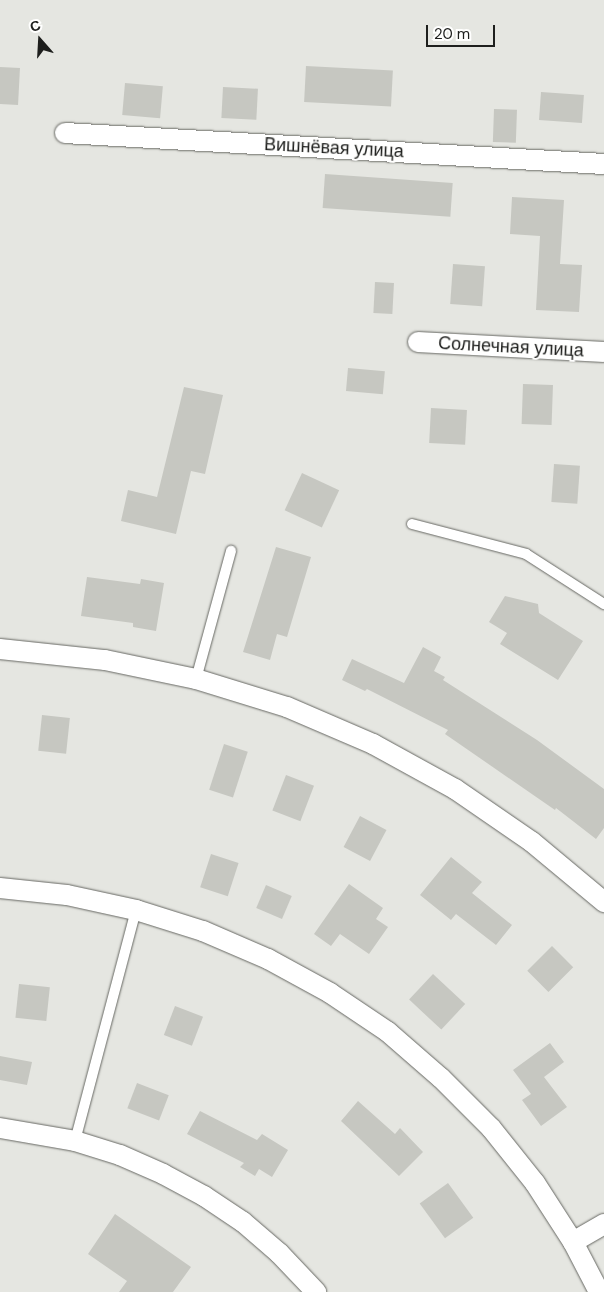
<!DOCTYPE html>
<html>
<head>
<meta charset="utf-8">
<style>
  body { margin:0 }
  #map { position:relative; width:604px; height:1292px; overflow:hidden; background:#e5e6e1; font-family:"DM Sans",sans-serif }
  div>[style] { position:absolute }
  .building>* { inset:0; background:#c6c7c1; transform-origin:0 0 }
  .roads { filter:drop-shadow(0 0 1px #676863) drop-shadow(0 0 1px #676863) }
  .service>* { height:10px; margin:-5px; padding:0 5px; transform-origin:5px; border-radius:5px; background:#fff }
  .minor>* { height:20px; margin:-10px; padding:0 10px; transform-origin:10px; border-radius:10px; background:#fff }
  span { translate:-50% -50%; white-space:nowrap; text-align:center; line-height:1.15; -webkit-text-stroke:4px #fffffe; paint-order:stroke }
  .street-label { font-size:18px; color:#1e1f1d }
  .north { position:absolute; left:15px; top:15px; width:50px; height:50px; -webkit-text-stroke:4px #fffffe; paint-order:stroke; rotate:341deg; font-size:14px; font-weight:700; line-height:20px; text-align:center; color:#1e1f1d }
  .north::after { content:''; display:block; margin:auto; width:18px; height:22px; background:#1e1f1d; clip-path:polygon(50% 0,100% 100%,50% 72%,0 100%) }
  .scale { position:absolute; left:426px; top:25px; width:69px; height:22px; box-sizing:border-box; border:2px solid #1e1f1d; border-top:0; padding-left:6px; font-size:15px; line-height:18px; white-space:nowrap; color:#1e1f1d; -webkit-text-stroke:4px #fffffe; paint-order:stroke }
</style>
</head>
<body>
<div id="map">
  <div class="building">
    <div style="left:306px;top:66px;width:87px;height:36px;rotate:3deg"></div>
    <div style="left:0;top:67px;width:20px;height:37px;rotate:3deg"></div>
    <div style="left:125px;top:83px;width:38px;height:32px;rotate:5deg"></div>
    <div style="left:223px;top:87px;width:35px;height:31px;rotate:3deg"></div>
    <div style="left:541px;top:92px;width:43px;height:28px;rotate:4deg"></div>
    <div style="left:494px;top:109px;width:23px;height:33px;rotate:2deg"></div>
    <div style="left:325px;top:174px;width:128px;height:34px;rotate:4deg"></div>
    <div style="clip-path:polygon(512px 197px,564px 200px,560px 264px,582px 265px,579px 312px,536px 310px,540px 236px,510px 234px)"></div>
    <div style="left:453px;top:264px;width:32px;height:40px;rotate:4deg"></div>
    <div style="left:375px;top:282px;width:19px;height:31px;rotate:3deg"></div>
    <div style="left:348px;top:368px;width:37px;height:23px;rotate:5deg"></div>
    <div style="left:523px;top:384px;width:30px;height:40px;rotate:2deg"></div>
    <div style="clip-path:polygon(184px 387px,223px 395px,205px 474px,191px 471px,176px 534px,121px 521px,128px 490px,157px 497px)"></div>
    <div style="left:431px;top:408px;width:36px;height:35px;rotate:3deg"></div>
    <div style="left:554px;top:464px;width:26px;height:38px;rotate:4deg"></div>
    <div style="left:302px;top:473px;width:41px;height:41px;rotate:25deg"></div>
    <div style="clip-path:polygon(276px 547px,311px 557px,287px 637px,277px 634px,270px 660px,243px 652px)"></div>
    <div style="clip-path:polygon(87px 577px,140px 584px,141px 579px,164px 583px,156px 631px,133px 627px,133px 623px,81px 616px)"></div>
    <div style="clip-path:polygon(505px 596px,538px 604px,539px 613px,583px 641px,558px 680px,500px 644px,507px 633px,489px 622px)"></div>
    <div style="clip-path:polygon(423px 647px,441px 657px,434px 671px,445px 677px,443px 680px,537px 740px,604px 789px,604px 828px,596px 839px,556px 808px,555px 810px,445px 734px,448px 730px,367px 689px,365px 691px,342px 680px,352px 659px,404px 683px)"></div>
    <div style="left:42px;top:715px;width:28px;height:36px;rotate:6deg"></div>
    <div style="left:224px;top:744px;width:25px;height:48px;rotate:18deg"></div>
    <div style="left:286px;top:775px;width:30px;height:38px;rotate:21deg"></div>
    <div style="left:360px;top:816px;width:30px;height:35px;rotate:28deg"></div>
    <div style="left:211px;top:854px;width:29px;height:35px;rotate:18deg"></div>
    <div style="clip-path:polygon(451px 857px,482px 882px,472px 893px,512px 925px,496px 945px,456px 914px,451px 920px,420px 895px)"></div>
    <div style="clip-path:polygon(349px 884px,383px 908px,376px 919px,388px 927px,369px 954px,340px 934px,331px 946px,314px 934px)"></div>
    <div style="left:266px;top:885px;width:28px;height:25px;rotate:23deg"></div>
    <div style="left:552px;top:946px;width:30px;height:35px;rotate:45deg"></div>
    <div style="left:433px;top:974px;width:44px;height:35px;rotate:43deg"></div>
    <div style="left:19px;top:984px;width:31px;height:34px;rotate:6deg"></div>
    <div style="left:175px;top:1006px;width:30px;height:31px;rotate:21deg"></div>
    <div style="clip-path:polygon(550px 1043px,564px 1062px,544px 1077px,567px 1107px,541px 1126px,522px 1100px,531px 1094px,513px 1070px)"></div>
    <div style="clip-path:polygon(0 1056px,32px 1062px,27px 1085px,0 1080px)"></div>
    <div style="left:137px;top:1083px;width:34px;height:27px;rotate:21deg"></div>
    <div style="clip-path:polygon(358px 1101px,395px 1134px,400px 1128px,423px 1152px,399px 1176px,341px 1121px)"></div>
    <div style="clip-path:polygon(200px 1111px,257px 1140px,262px 1134px,288px 1150px,272px 1177px,259px 1169px,255px 1176px,240px 1167px,244px 1163px,187px 1134px)"></div>
    <div style="left:448px;top:1183px;width:43px;height:35px;rotate:54deg"></div>
    <div style="clip-path:polygon(115px 1214px,191px 1267px,173px 1292px,119px 1292px,127px 1281px,88px 1254px)"></div>
  </div>
  <div class="roads">
    <div class="service">
      <div style="left:412px;top:524px;width:118px;rotate:14.7deg"></div>
      <div style="left:526px;top:554px;width:93px;rotate:32.7deg"></div>
      <div style="left:196px;top:679px;width:133px;rotate:-74.7deg"></div>
      <div style="left:75px;top:1141px;width:239px;rotate:-75.2deg"></div>
    </div>
    <div class="minor">
      <div style="left:65px;top:133px;width:540px;rotate:3.29deg"></div>
      <div style="left:418px;top:342px;width:186px;rotate:3.1deg"></div>
      <div style="left:0;top:649px;width:106px;rotate:6deg"></div>
      <div style="left:105px;top:660px;width:93px;rotate:11.8deg"></div>
      <div style="left:196px;top:679px;width:95px;rotate:17.1deg"></div>
      <div style="left:287px;top:707px;width:94px;rotate:23.3deg"></div>
      <div style="left:373px;top:744px;width:94px;rotate:28.8deg"></div>
      <div style="left:455px;top:789px;width:93px;rotate:34.5deg"></div>
      <div style="left:532px;top:842px;width:94px;rotate:39.8deg"></div>
      <div style="left:0;top:888px;width:67px;rotate:6deg"></div>
      <div style="left:67px;top:895px;width:71px;rotate:12.3deg"></div>
      <div style="left:136px;top:910px;width:70px;rotate:17.4deg"></div>
      <div style="left:203px;top:931px;width:71px;rotate:23.3deg"></div>
      <div style="left:268px;top:959px;width:71px;rotate:28.7deg"></div>
      <div style="left:330px;top:993px;width:70px;rotate:33.9deg"></div>
      <div style="left:388px;top:1032px;width:70px;rotate:41deg"></div>
      <div style="left:441px;top:1078px;width:71px;rotate:45deg"></div>
      <div style="left:491px;top:1128px;width:70px;rotate:51.3deg"></div>
      <div style="left:535px;top:1183px;width:70px;rotate:57.2deg"></div>
      <div style="left:573px;top:1242px;width:56px;rotate:62.5deg"></div>
      <div style="left:0;top:1128px;width:76px;rotate:9.8deg"></div>
      <div style="left:75px;top:1141px;width:47px;rotate:17.3deg"></div>
      <div style="left:120px;top:1155px;width:47px;rotate:23.8deg"></div>
      <div style="left:163px;top:1174px;width:47px;rotate:28.2deg"></div>
      <div style="left:204px;top:1196px;width:47px;rotate:33.7deg"></div>
      <div style="left:243px;top:1222px;width:48px;rotate:40.7deg"></div>
      <div style="left:279px;top:1253px;width:54px;rotate:46.5deg"></div>
      <div style="left:573px;top:1242px;width:36px;rotate:-30deg"></div>
    </div>
  </div>
  <div class="street-label">
    <span style="left:334px;top:148px;rotate:3deg">Вишнёвая улица</span>
    <span style="left:511px;top:347px;rotate:3deg">Солнечная улица</span>
  </div>
  <div class="north">С</div>
  <div class="scale">20 m</div>
</div>
</body>
</html>
